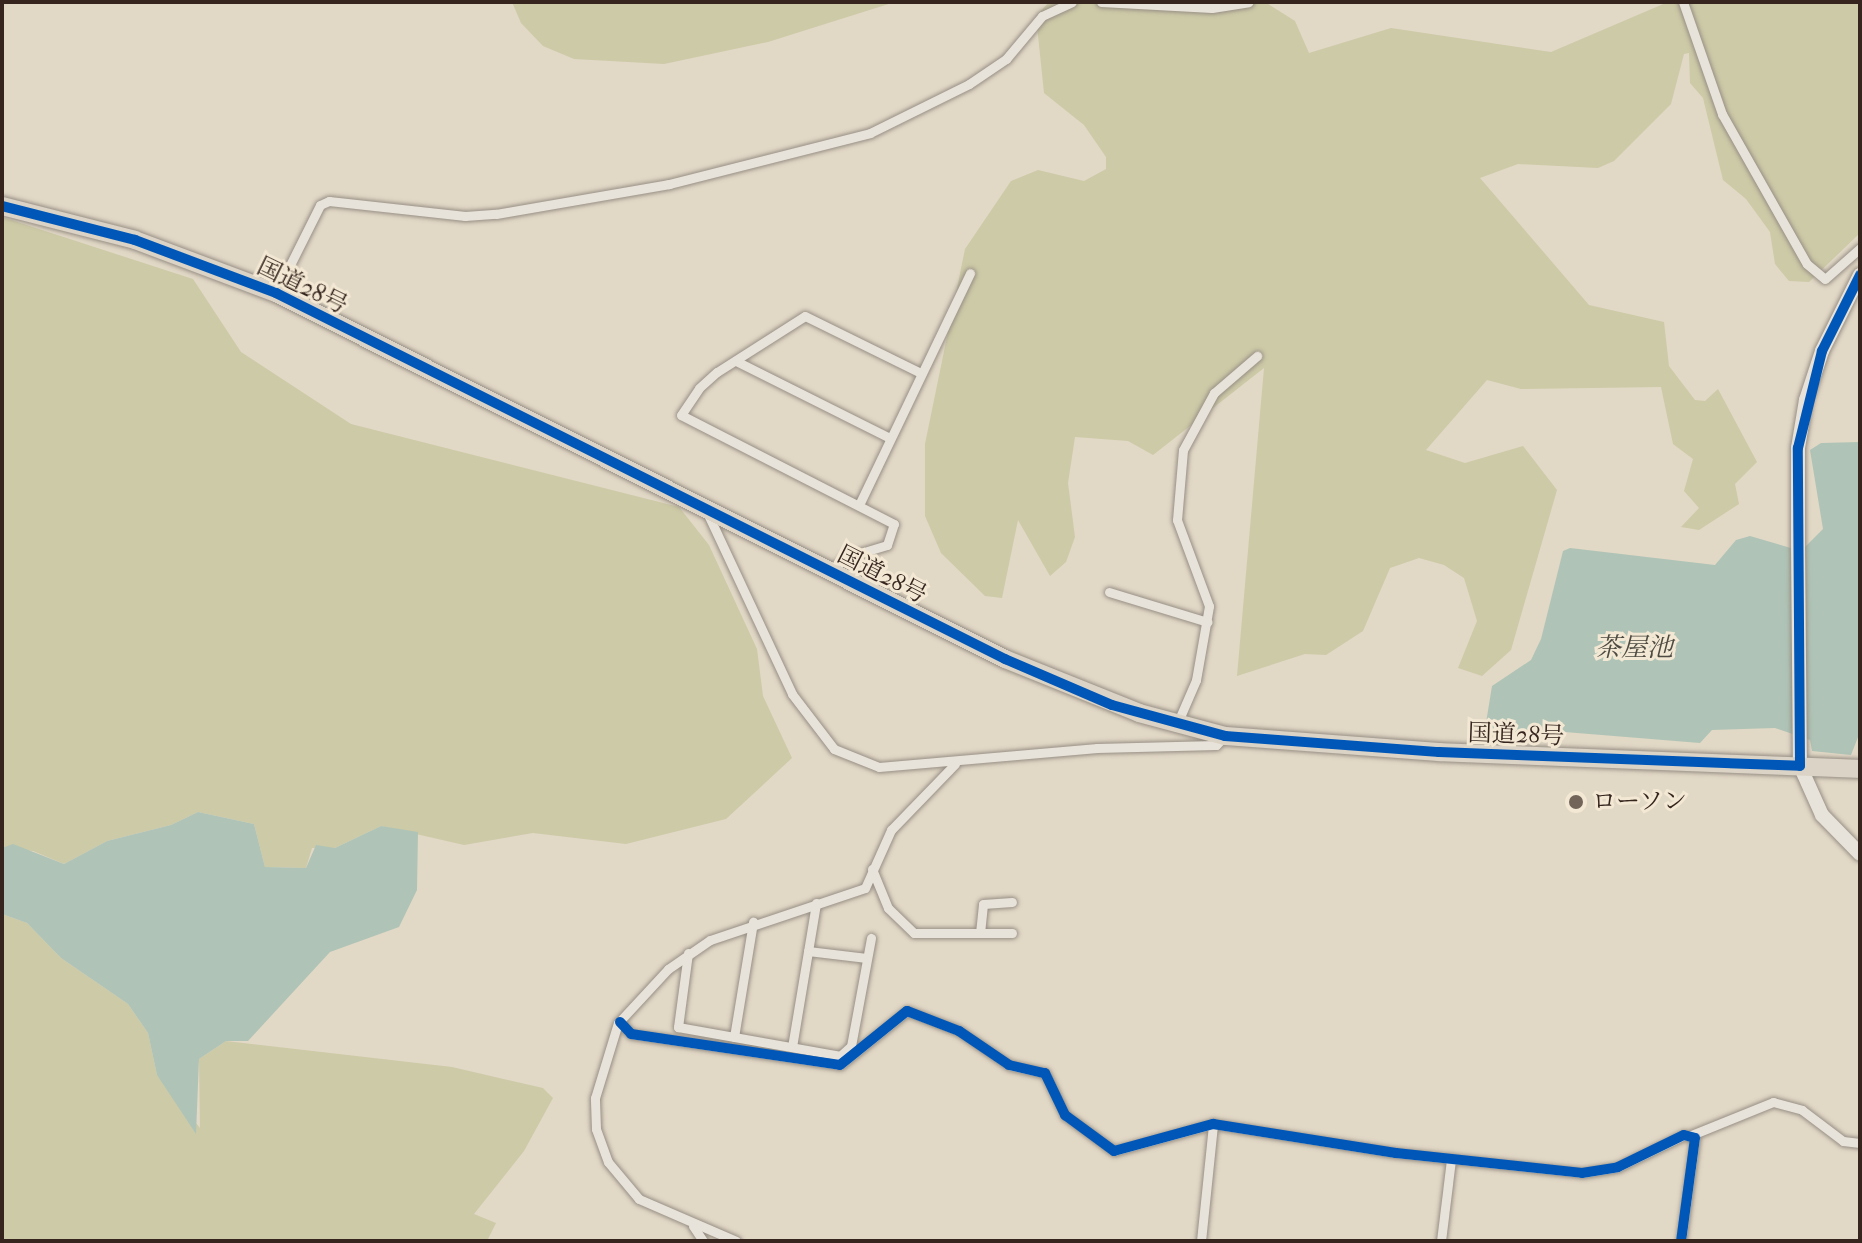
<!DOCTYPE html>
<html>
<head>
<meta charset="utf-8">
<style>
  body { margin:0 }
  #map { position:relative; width:1862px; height:1243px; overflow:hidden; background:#e2d8c6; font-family:"IM FELL French Canon","Noto Serif JP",serif }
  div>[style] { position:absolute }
  .green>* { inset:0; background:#cdcaa7 }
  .water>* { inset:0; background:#afc4b6 }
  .roads { filter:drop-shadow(0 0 2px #978f85) drop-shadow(0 0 2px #978f85) }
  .street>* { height:9px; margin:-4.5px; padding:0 4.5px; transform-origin:4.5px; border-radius:4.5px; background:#e8e3da }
  .secondary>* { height:14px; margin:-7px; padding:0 7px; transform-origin:7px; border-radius:7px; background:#e8e3da }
  .highway>* { height:18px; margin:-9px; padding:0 9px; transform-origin:9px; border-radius:9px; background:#dbd3c5 }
  .cycleway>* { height:10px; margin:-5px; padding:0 5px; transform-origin:5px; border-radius:5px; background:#0057b8 }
  .dots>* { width:22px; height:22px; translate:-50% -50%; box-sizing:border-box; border:4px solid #f3e8d3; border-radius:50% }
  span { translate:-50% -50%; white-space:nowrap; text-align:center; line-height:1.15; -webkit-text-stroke:6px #f3e8d3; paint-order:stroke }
  .street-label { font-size:24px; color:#35251e }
  .poi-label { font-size:24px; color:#35251e }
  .left { translate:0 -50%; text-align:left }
  .water-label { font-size:26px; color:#4e4b42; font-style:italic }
  .frame { position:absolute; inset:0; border:4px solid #35251e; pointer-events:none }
</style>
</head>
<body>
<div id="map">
  <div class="green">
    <div style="clip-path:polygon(512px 2px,895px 2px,768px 42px,664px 64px,574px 59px,543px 46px,521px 23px)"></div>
    <div style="clip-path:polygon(1049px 2px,1265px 2px,1295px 21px,1309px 53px,1391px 28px,1551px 52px,1668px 2px,1860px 2px,1860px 233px,1809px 282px,1789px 281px,1775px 264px,1770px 232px,1746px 199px,1723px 180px,1703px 98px,1690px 83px,1689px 53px,1684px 54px,1671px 104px,1614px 161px,1598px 168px,1518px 164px,1480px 178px,1589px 305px,1664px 322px,1669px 366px,1695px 400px,1705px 401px,1718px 389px,1757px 462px,1735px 484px,1739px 504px,1699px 530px,1681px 527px,1699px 508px,1684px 491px,1693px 459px,1673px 444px,1661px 387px,1521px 389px,1487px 380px,1426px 450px,1465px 463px,1523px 446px,1557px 490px,1511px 650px,1482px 676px,1458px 668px,1477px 621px,1464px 578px,1444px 565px,1419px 558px,1390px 568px,1363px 631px,1326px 655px,1305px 654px,1237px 676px,1264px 368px,1153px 455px,1128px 441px,1075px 437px,1068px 483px,1075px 537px,1066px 562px,1050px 576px,1018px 520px,1002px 598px,985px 596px,941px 553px,925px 516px,925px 444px,965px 249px,1011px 181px,1038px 170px,1084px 181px,1106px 169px,1106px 157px,1084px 125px,1044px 93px,1036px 16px)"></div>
    <div style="clip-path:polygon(2px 217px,193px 279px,241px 352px,351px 424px,679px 507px,709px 545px,757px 649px,763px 696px,792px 758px,726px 819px,626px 844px,533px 833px,464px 845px,381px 826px,335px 848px,312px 848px,306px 868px,265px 867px,254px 824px,198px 812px,171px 825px,107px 841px,64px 864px,33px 851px,2px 848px)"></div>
    <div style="clip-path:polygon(2px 914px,27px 923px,61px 958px,128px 1004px,148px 1033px,157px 1075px,200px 1128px,199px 1059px,226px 1041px,452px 1067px,543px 1088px,553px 1098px,524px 1151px,474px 1214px,496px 1223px,487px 1241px,2px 1241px)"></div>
  </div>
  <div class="water">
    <div style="clip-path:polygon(1860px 442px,1860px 732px,1851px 755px,1812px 751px,1810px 740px,1775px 728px,1712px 730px,1700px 743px,1540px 730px,1484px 735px,1492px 686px,1531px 660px,1541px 639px,1563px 551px,1570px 548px,1715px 565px,1736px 540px,1750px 536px,1801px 551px,1823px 529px,1810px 450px,1821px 443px)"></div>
    <div style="clip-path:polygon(198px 812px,254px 824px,265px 867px,306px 868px,316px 845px,335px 848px,381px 826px,418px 832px,417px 890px,399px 927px,330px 952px,248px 1041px,226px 1041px,199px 1059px,196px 1134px,157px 1075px,148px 1033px,128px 1004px,61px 958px,27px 923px,2px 914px,2px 848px,13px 844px,64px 864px,107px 841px,171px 825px)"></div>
  </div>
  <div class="roads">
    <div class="street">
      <div style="left:1101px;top:2px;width:111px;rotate:3.1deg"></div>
      <div style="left:1212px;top:8px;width:37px;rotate:-9deg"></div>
      <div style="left:1683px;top:2px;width:119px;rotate:70.8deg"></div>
      <div style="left:1722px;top:114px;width:172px;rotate:60.5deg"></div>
      <div style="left:1807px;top:264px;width:23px;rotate:40deg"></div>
      <div style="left:1825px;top:279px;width:47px;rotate:-41.5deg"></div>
      <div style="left:276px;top:293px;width:98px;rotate:-63.4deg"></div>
      <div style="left:320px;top:205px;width:10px;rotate:-24deg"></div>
      <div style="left:329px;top:201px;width:137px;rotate:6.3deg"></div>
      <div style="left:465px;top:216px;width:31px;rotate:-4deg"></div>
      <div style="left:496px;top:214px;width:176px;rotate:-9.8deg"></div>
      <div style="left:669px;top:184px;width:207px;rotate:-14.2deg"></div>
      <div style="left:870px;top:133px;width:110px;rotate:-26.3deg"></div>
      <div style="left:969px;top:84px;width:45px;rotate:-34deg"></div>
      <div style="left:1006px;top:59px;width:56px;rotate:-50.1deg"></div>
      <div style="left:1042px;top:16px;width:33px;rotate:-25deg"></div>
      <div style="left:736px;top:361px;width:172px;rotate:26.6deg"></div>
      <div style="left:859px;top:505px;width:257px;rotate:-64.4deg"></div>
      <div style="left:706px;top:510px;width:203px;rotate:64.9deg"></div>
      <div style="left:792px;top:694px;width:69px;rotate:52.6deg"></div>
      <div style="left:834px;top:749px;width:48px;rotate:21.8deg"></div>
      <div style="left:879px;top:767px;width:219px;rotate:-5deg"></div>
      <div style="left:1097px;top:748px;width:119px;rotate:-1.4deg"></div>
      <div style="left:1216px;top:745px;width:13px;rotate:-45deg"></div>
      <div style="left:832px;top:572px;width:18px;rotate:-49deg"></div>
      <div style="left:844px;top:558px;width:45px;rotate:-16.8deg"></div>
      <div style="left:887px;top:545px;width:22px;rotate:-72deg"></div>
      <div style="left:894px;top:524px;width:239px;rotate:-152.9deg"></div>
      <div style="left:681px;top:415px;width:32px;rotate:-56deg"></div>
      <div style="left:699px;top:388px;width:24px;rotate:-42deg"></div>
      <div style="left:717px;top:372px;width:104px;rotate:-32.5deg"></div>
      <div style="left:805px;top:316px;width:129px;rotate:26.2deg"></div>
      <div style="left:1109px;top:592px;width:103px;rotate:16.9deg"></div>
      <div style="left:1177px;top:724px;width:48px;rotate:-66.6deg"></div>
      <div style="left:1196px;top:680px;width:75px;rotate:-80deg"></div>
      <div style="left:1209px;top:606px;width:92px;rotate:-110.4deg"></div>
      <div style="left:1177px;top:520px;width:70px;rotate:-85.1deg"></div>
      <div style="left:1183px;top:450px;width:65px;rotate:-61.5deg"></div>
      <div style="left:1214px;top:393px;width:57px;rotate:-40.7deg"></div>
      <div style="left:872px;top:869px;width:42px;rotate:67.7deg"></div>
      <div style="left:888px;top:908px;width:36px;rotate:44deg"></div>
      <div style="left:914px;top:933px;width:98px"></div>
      <div style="left:980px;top:933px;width:29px;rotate:-84deg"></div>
      <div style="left:983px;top:904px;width:29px;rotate:-4deg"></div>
      <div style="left:808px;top:951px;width:59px;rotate:6.8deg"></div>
      <div style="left:688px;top:953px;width:75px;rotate:97.7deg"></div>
      <div style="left:678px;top:1027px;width:165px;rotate:10.1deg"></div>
      <div style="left:840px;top:1056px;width:15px;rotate:-42deg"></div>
      <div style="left:851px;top:1046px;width:110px;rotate:-79.5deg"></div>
      <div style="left:620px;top:1022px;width:16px;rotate:47deg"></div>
      <div style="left:631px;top:1034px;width:211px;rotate:8.4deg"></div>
      <div style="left:840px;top:1065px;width:86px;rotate:-38.9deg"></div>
      <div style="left:907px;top:1011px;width:56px;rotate:21deg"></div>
      <div style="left:959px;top:1031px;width:60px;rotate:34.2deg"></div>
      <div style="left:1009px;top:1065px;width:37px;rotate:13deg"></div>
      <div style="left:1045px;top:1073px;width:47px;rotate:64.5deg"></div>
      <div style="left:1065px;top:1115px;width:61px;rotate:36.3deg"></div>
      <div style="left:1114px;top:1151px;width:103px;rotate:-15.3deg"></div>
      <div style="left:1213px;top:1124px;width:185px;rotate:9deg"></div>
      <div style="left:1396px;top:1153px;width:187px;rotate:6.1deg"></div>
      <div style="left:1582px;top:1173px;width:36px;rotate:-9deg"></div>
      <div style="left:1618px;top:1167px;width:73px;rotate:-25.9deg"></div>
      <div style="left:1684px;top:1135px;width:11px;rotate:15deg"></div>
      <div style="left:1695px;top:1138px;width:104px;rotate:97.7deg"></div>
      <div style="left:734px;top:1037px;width:117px;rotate:-80.6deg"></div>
      <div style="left:792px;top:1047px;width:146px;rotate:-80.5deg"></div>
      <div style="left:1689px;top:1136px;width:91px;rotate:-22deg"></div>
      <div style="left:1773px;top:1102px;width:30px;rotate:15deg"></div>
      <div style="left:1802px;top:1110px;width:51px;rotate:37.1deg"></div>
      <div style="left:1843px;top:1141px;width:17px;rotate:7deg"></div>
      <div style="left:693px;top:1226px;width:18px;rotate:56deg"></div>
      <div style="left:736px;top:1241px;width:106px;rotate:-156.6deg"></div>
      <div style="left:639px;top:1199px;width:48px;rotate:-130deg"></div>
      <div style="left:608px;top:1162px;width:35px;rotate:-110deg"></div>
      <div style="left:596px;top:1129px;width:31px;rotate:-92deg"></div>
      <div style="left:595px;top:1098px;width:78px;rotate:-73deg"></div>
      <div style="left:618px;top:1023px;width:74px;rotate:-47.2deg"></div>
      <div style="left:668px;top:969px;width:51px;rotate:-34.6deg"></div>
      <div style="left:710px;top:940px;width:163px;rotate:-18.5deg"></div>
      <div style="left:865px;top:888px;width:64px;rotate:-65.9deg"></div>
      <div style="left:891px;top:830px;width:92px;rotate:-45.9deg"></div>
      <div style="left:1201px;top:1241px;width:118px;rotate:-84.1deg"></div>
      <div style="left:1441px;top:1241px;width:83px;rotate:-83deg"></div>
    </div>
    <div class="secondary">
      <div style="left:1860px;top:275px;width:85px;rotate:116.6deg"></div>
      <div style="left:1822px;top:351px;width:52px;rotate:108.1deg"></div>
      <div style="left:1806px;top:400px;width:49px;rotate:99.5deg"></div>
      <div style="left:1798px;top:448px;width:96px;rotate:90deg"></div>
      <div style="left:1798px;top:544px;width:222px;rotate:89.5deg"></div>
      <div style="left:1800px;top:766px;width:54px;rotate:65.8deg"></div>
      <div style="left:1822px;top:815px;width:54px;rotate:45.7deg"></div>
    </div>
    <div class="highway">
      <div style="left:2px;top:206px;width:137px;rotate:14.3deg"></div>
      <div style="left:135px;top:240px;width:151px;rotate:20.6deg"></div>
      <div style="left:276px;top:293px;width:816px;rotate:26.66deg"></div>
      <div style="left:1005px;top:659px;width:144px;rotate:21.9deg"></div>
      <div style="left:1139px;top:713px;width:89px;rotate:15deg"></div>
      <div style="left:1225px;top:736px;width:215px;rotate:4.3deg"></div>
      <div style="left:1439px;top:752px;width:421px;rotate:2.3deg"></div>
    </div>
  </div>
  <div class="cycleway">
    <div style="left:2px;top:206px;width:137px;rotate:14.3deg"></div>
    <div style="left:135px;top:240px;width:151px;rotate:20.6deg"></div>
    <div style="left:276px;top:293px;width:816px;rotate:26.66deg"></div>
    <div style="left:1005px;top:659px;width:116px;rotate:23.3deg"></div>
    <div style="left:1112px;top:705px;width:117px;rotate:15.3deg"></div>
    <div style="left:1225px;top:736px;width:215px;rotate:4.3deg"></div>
    <div style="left:1439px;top:752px;width:361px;rotate:2.2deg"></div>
    <div style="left:1800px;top:766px;width:318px;rotate:-90.4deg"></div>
    <div style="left:1798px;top:448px;width:100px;rotate:-76.1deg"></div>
    <div style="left:1822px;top:351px;width:85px;rotate:-63.4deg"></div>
    <div style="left:620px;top:1022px;width:16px;rotate:47deg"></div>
    <div style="left:631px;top:1034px;width:211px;rotate:8.4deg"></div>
    <div style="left:840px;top:1065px;width:86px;rotate:-38.9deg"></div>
    <div style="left:907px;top:1011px;width:56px;rotate:21deg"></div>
    <div style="left:959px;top:1031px;width:60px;rotate:34.2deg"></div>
    <div style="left:1009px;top:1065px;width:37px;rotate:13deg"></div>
    <div style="left:1045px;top:1073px;width:47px;rotate:64.5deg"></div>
    <div style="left:1065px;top:1115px;width:61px;rotate:36.3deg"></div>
    <div style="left:1114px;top:1151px;width:103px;rotate:-15.3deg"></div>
    <div style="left:1213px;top:1124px;width:185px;rotate:9deg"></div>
    <div style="left:1396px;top:1153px;width:187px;rotate:6.1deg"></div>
    <div style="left:1582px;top:1173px;width:36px;rotate:-9deg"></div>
    <div style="left:1618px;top:1167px;width:73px;rotate:-25.9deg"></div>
    <div style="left:1684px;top:1135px;width:11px;rotate:15deg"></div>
    <div style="left:1695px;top:1138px;width:104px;rotate:97.7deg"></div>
  </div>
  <div class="dots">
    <div style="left:1576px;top:802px;background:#726459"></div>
  </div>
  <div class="street-label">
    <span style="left:302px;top:286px;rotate:26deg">国道28号</span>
    <span style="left:882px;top:575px;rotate:27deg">国道28号</span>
    <span style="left:1516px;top:735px;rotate:2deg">国道28号</span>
  </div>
  <div class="poi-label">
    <span class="left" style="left:1592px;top:802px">ローソン</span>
  </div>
  <div class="water-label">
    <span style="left:1634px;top:648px">茶屋池</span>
  </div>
  <div class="frame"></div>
</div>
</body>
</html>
